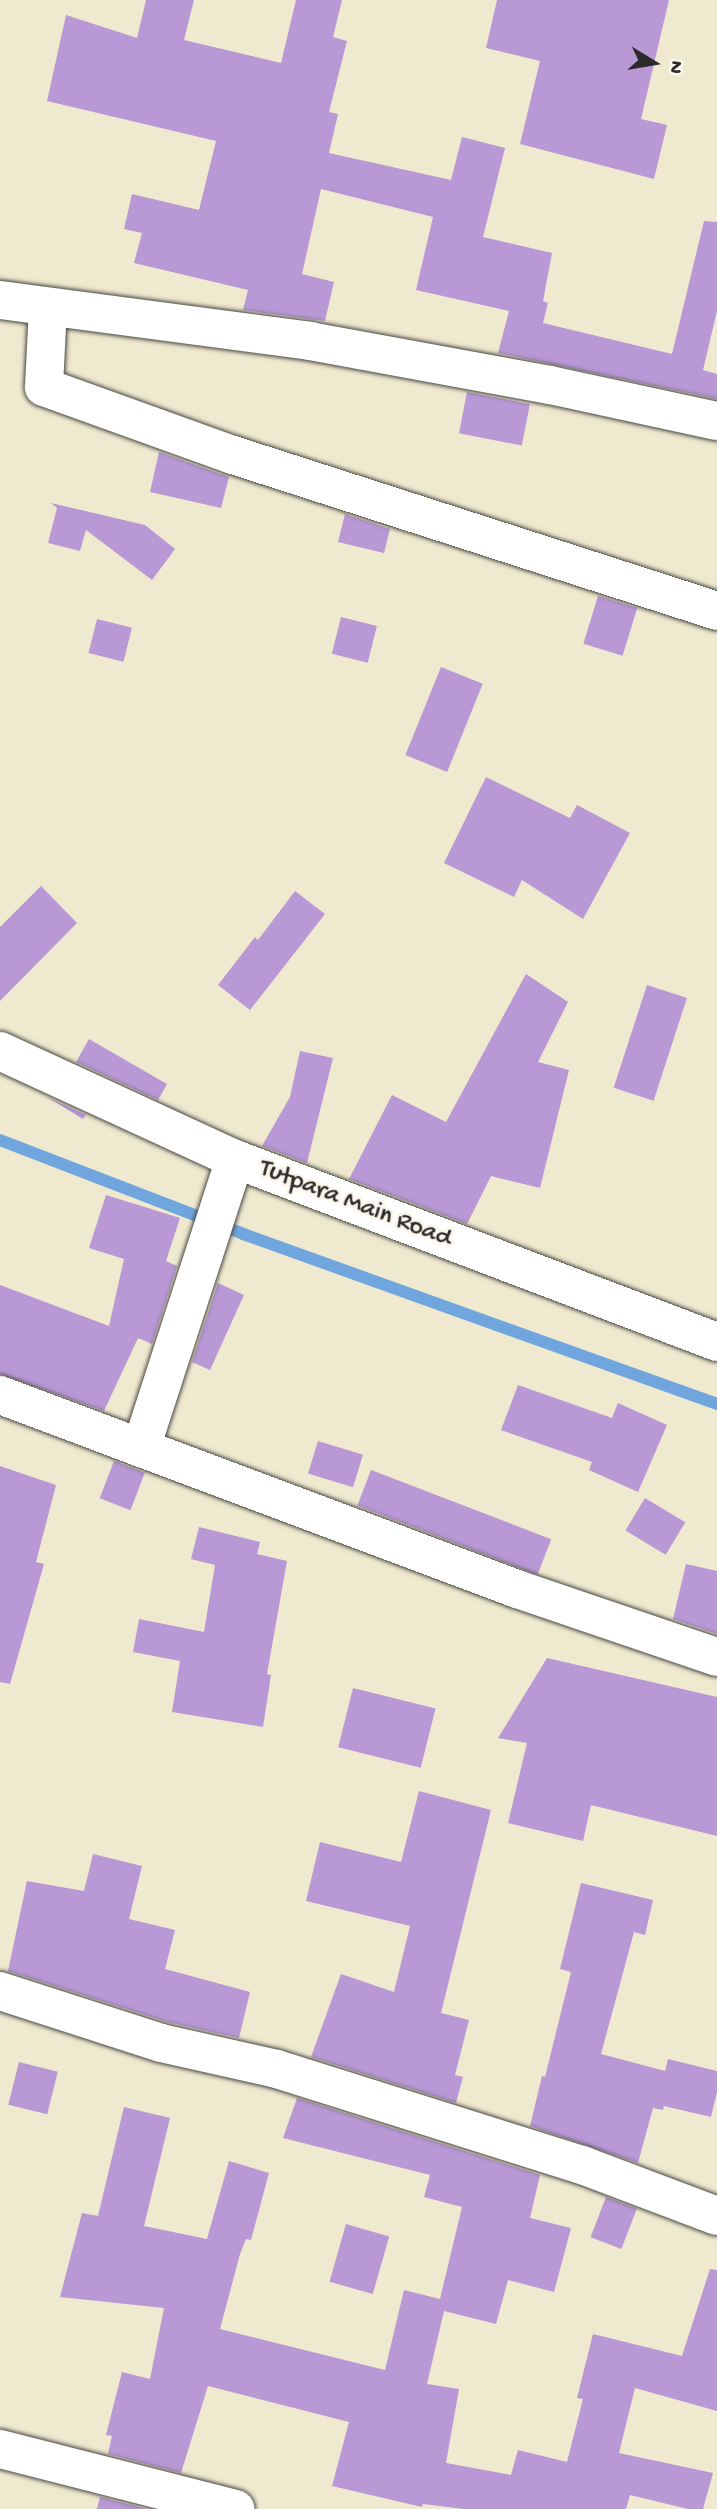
<!DOCTYPE html>
<html>
<head>
<meta charset="utf-8">
<style>
  body { margin:0 }
  #map { position:relative; width:717px; height:2509px; overflow:hidden; background:#efe9cf; font-family:"Gochi Hand",sans-serif }
  div>[style] { position:absolute }
  .stream>* { height:12px; margin:-6px; padding:0 6px; transform-origin:6px; border-radius:6px; background:#70a6dd }
  .building>* { inset:0; background:#b898d5; transform-origin:0 0 }
  .roads { filter:drop-shadow(0 0 2px #484844) drop-shadow(0 0 2px #484844) }
  .minor>* { height:38px; margin:-19px; padding:0 19px; transform-origin:19px; border-radius:19px; background:#fff }
  span { translate:-50% -50%; white-space:nowrap; text-align:center; line-height:1.15; -webkit-text-stroke:6px #fbf7ec; paint-order:stroke }
  .street-label { font-size:26px; color:#2b2b2b }
  .north { position:absolute; left:619px; top:28px; width:70px; height:70px; -webkit-text-stroke:5px #fbf7ec; paint-order:stroke; rotate:101deg; font-size:19px; font-weight:700; line-height:28px; text-align:center; color:#2b2b2b }
  .north::after { content:''; display:block; margin:auto; width:24px; height:32px; background:#2b2b2b; clip-path:polygon(50% 0,100% 100%,50% 72%,0 100%) }
</style>
</head>
<body>
<div id="map">
  <div class="stream">
    <div style="left:0;top:1140px;width:261px;rotate:21.1deg"></div>
    <div style="left:243px;top:1234px;width:504px;rotate:19.73deg"></div>
  </div>
  <div class="building">
    <div style="clip-path:polygon(146px 0,194px 0,184px 40px,281px 63px,296px 0,342px 0,333px 37px,347px 41px,329px 112px,338px 114px,329px 153px,451px 180px,462px 137px,505px 148px,483px 237px,552px 253px,543px 301px,548px 303px,543px 323px,672px 354px,704px 221px,717px 222px,717px 311px,703px 370px,717px 374px,717px 399px,498px 353px,509px 311px,416px 290px,433px 217px,321px 189px,302px 274px,334px 282px,325px 321px,243px 310px,248px 290px,134px 263px,142px 233px,124px 229px,132px 194px,199px 210px,216px 141px,47px 101px,66px 15px,137px 38px)"></div>
    <div style="clip-path:polygon(497px 0,669px 0,641px 119px,667px 125px,654px 179px,520px 144px,540px 61px,486px 48px)"></div>
    <div style="left:467px;top:392px;width:64px;height:42px;rotate:11deg"></div>
    <div style="clip-path:polygon(159px 452px,229px 477px,221px 508px,150px 492px)"></div>
    <div style="clip-path:polygon(51px 503px,145px 525px,175px 549px,152px 580px,86px 530px,80px 551px,48px 543px,57px 508px)"></div>
    <div style="clip-path:polygon(345px 514px,390px 529px,384px 553px,338px 542px)"></div>
    <div style="left:598px;top:596px;width:41px;height:50px;rotate:17deg"></div>
    <div style="left:341px;top:617px;width:37px;height:38px;rotate:14deg"></div>
    <div style="left:97px;top:619px;width:36px;height:35px;rotate:14deg"></div>
    <div style="left:441px;top:667px;width:45px;height:95px;rotate:22deg"></div>
    <div style="clip-path:polygon(486px 777px,570px 818px,577px 805px,630px 833px,583px 919px,522px 880px,514px 897px,444px 863px)"></div>
    <div style="clip-path:polygon(41px 886px,77px 923px,0 1001px,0 927px)"></div>
    <div style="clip-path:polygon(295px 891px,325px 914px,250px 1010px,218px 985px,255px 937px,258px 940px)"></div>
    <div style="clip-path:polygon(526px 974px,568px 1002px,538px 1062px,569px 1070px,540px 1188px,491px 1176px,467px 1224px,349px 1179px,392px 1095px,446px 1122px)"></div>
    <div style="left:647px;top:985px;width:42px;height:108px;rotate:18deg"></div>
    <div style="clip-path:polygon(89px 1039px,167px 1084px,158px 1100px,76px 1062px)"></div>
    <div style="clip-path:polygon(300px 1051px,333px 1058px,307px 1163px,262px 1146px,290px 1097px)"></div>
    <div style="clip-path:polygon(47px 1097px,86px 1115px,83px 1119px)"></div>
    <div style="clip-path:polygon(106px 1195px,180px 1218px,166px 1261px,177px 1266px,152px 1344px,138px 1338px,104px 1411px,0 1374px,0 1285px,109px 1326px,124px 1259px,89px 1248px)"></div>
    <div style="clip-path:polygon(218px 1283px,244px 1295px,210px 1370px,192px 1362px)"></div>
    <div style="clip-path:polygon(518px 1385px,612px 1418px,618px 1403px,667px 1425px,638px 1492px,589px 1470px,592px 1462px,501px 1430px)"></div>
    <div style="left:318px;top:1441px;width:47px;height:34px;rotate:17deg"></div>
    <div style="left:114px;top:1461px;width:33px;height:40px;rotate:21deg"></div>
    <div style="clip-path:polygon(0 1466px,56px 1485px,36px 1562px,44px 1564px,10px 1684px,0 1682px)"></div>
    <div style="left:371px;top:1470px;width:193px;height:38px;rotate:21deg"></div>
    <div style="left:645px;top:1498px;width:47px;height:38px;rotate:31deg"></div>
    <div style="clip-path:polygon(199px 1527px,260px 1542px,257px 1554px,287px 1561px,267px 1674px,271px 1675px,263px 1727px,172px 1712px,180px 1661px,133px 1652px,139px 1619px,204px 1632px,215px 1565px,191px 1559px)"></div>
    <div style="clip-path:polygon(686px 1564px,717px 1571px,717px 1634px,673px 1619px)"></div>
    <div style="clip-path:polygon(547px 1658px,717px 1697px,717px 1836px,591px 1805px,583px 1841px,508px 1823px,527px 1743px,498px 1738px)"></div>
    <div style="left:353px;top:1688px;width:85px;height:61px;rotate:14deg"></div>
    <div style="clip-path:polygon(419px 1791px,491px 1810px,441px 2013px,469px 2020px,455px 2075px,463px 2077px,456px 2103px,311px 2057px,341px 1974px,394px 1992px,410px 1926px,306px 1901px,320px 1842px,401px 1862px)"></div>
    <div style="clip-path:polygon(93px 1854px,142px 1866px,129px 1919px,175px 1930px,165px 1969px,250px 1992px,239px 2038px,167px 2022px,8px 1971px,27px 1881px,84px 1891px)"></div>
    <div style="clip-path:polygon(581px 1883px,653px 1900px,645px 1935px,634px 1932px,601px 2054px,665px 2071px,668px 2059px,717px 2071px,717px 2092px,711px 2117px,664px 2106px,663px 2110px,653px 2108px,638px 2163px,530px 2126px,542px 2076px,545px 2077px,571px 1972px,560px 1969px)"></div>
    <div style="left:19px;top:2062px;width:40px;height:44px;rotate:14deg"></div>
    <div style="clip-path:polygon(297px 2098px,540px 2175px,530px 2218px,571px 2228px,554px 2292px,508px 2280px,496px 2324px,444px 2311px,427px 2384px,459px 2389px,446px 2463px,511px 2475px,518px 2450px,567px 2462px,583px 2399px,577px 2398px,593px 2334px,682px 2356px,710px 2269px,717px 2270px,717px 2411px,635px 2388px,619px 2453px,713px 2473px,703px 2509px,688px 2509px,630px 2495px,626px 2509px,464px 2509px,423px 2504px,422px 2507px,332px 2486px,349px 2422px,208px 2386px,181px 2473px,108px 2454px,112px 2436px,106px 2435px,122px 2372px,150px 2379px,164px 2308px,60px 2297px,82px 2213px,98px 2216px,124px 2107px,170px 2118px,144px 2226px,207px 2239px,229px 2161px,269px 2173px,251px 2240px,246px 2239px,240px 2254px,220px 2329px,385px 2370px,404px 2290px,440px 2299px,462px 2207px,424px 2197px,430px 2175px,283px 2138px)"></div>
    <div style="left:606px;top:2197px;width:33px;height:43px;rotate:21deg"></div>
    <div style="left:346px;top:2224px;width:45px;height:60px;rotate:16deg"></div>
    <div style="clip-path:polygon(100px 2497px,147px 2509px,97px 2509px)"></div>
  </div>
  <div class="roads">
    <div class="minor">
      <div style="left:0;top:300px;width:313px;rotate:7.5deg"></div>
      <div style="left:310px;top:341px;width:244px;rotate:10.4deg"></div>
      <div style="left:550px;top:385px;width:171px;rotate:12.2deg"></div>
      <div style="left:48px;top:307px;width:80px;rotate:92.9deg"></div>
      <div style="left:44px;top:387px;width:201px;rotate:19.8deg"></div>
      <div style="left:233px;top:455px;width:509px;rotate:17.86deg"></div>
      <div style="left:0;top:1051px;width:259px;rotate:24.7deg"></div>
      <div style="left:235px;top:1159px;width:516px;rotate:20.79deg"></div>
      <div style="left:0;top:1395px;width:552px;rotate:20.57deg"></div>
      <div style="left:517px;top:1589px;width:211px;rotate:18.8deg"></div>
      <div style="left:141px;top:1448px;width:304px;rotate:-72deg"></div>
      <div style="left:0;top:1991px;width:169px;rotate:17.9deg"></div>
      <div style="left:161px;top:2043px;width:119px;rotate:12.6deg"></div>
      <div style="left:277px;top:2069px;width:320px;rotate:17.5deg"></div>
      <div style="left:582px;top:2165px;width:144px;rotate:20.7deg"></div>
      <div style="left:0;top:2449px;width:243px;rotate:14.3deg"></div>
    </div>
  </div>
  <div class="street-label">
    <span style="left:355px;top:1205px;rotate:21deg">Tutpara Main Road</span>
  </div>
  <div class="north">N</div>
</div>
</body>
</html>
